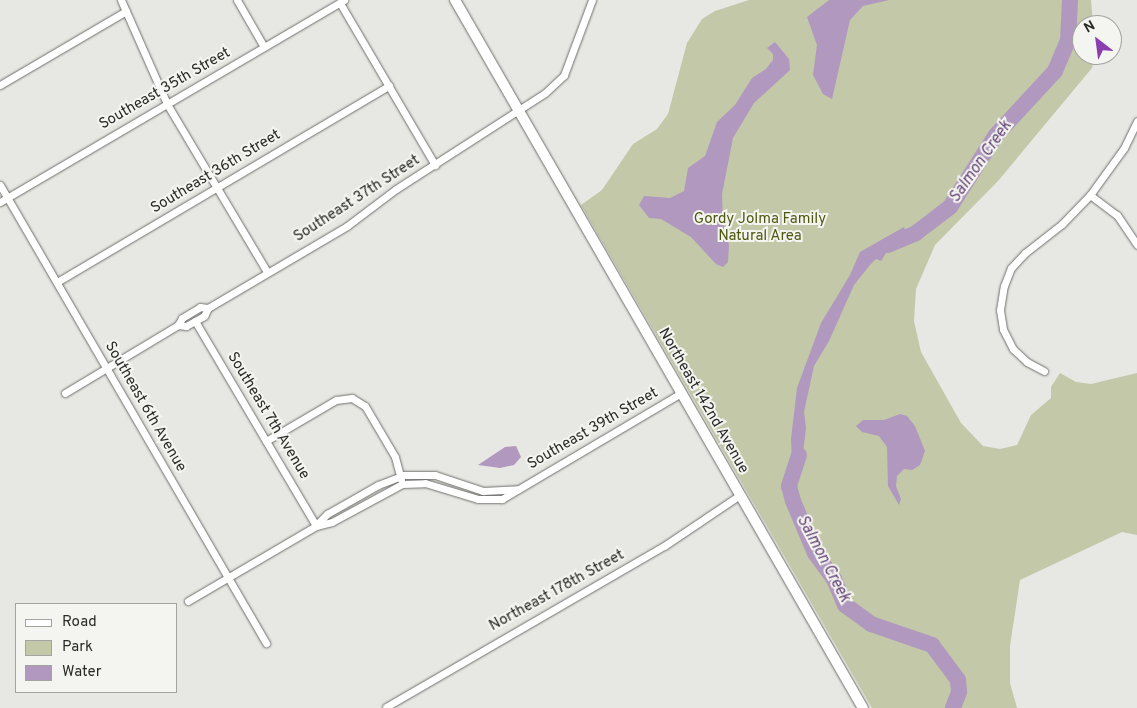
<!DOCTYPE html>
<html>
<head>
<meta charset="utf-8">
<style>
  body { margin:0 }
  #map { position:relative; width:1137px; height:708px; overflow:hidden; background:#e7e8e3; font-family:Overpass,sans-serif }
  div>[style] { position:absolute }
  .green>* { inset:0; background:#c2c8a8 }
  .water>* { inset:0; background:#b198bf }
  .river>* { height:16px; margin:-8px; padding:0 8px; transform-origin:8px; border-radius:8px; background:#b198bf }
  .roads { filter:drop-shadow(0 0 1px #6e6f6b) drop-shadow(0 0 1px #6e6f6b) }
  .street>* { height:7px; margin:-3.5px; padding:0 3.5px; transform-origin:3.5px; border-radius:3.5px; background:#fff }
  .secondary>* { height:10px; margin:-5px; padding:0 5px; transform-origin:5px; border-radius:5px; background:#fff }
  span { translate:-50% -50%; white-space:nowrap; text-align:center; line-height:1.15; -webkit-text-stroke:4px #f4f5f0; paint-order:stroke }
  .street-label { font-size:15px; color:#2a2b29 }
  .park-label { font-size:15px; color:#505810 }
  .water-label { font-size:16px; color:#634175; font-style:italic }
  .legend { position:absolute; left:15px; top:603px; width:162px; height:90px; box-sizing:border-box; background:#f4f5f0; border:1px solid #a3a4a0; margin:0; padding:6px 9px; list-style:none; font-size:15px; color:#2a2b29 }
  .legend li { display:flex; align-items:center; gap:10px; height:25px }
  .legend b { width:25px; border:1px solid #a3a4a0 }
  .north { position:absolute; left:1072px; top:15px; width:50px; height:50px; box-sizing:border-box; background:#f4f5f0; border:1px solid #a3a4a0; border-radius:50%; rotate:330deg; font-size:14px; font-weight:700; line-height:20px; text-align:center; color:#2a2b29 }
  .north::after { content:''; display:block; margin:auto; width:18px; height:22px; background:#8a3dae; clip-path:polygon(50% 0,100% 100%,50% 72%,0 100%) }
</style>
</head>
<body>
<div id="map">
  <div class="green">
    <div style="clip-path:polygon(749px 0,1091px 0,1093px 25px,1082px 25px,1082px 55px,1095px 55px,1092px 68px,998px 181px,935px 245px,916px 289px,914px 321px,921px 352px,961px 423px,983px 446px,1000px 449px,1017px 445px,1031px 415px,1051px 398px,1051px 387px,1060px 373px,1076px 382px,1091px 384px,1137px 373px,1137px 535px,1122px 532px,1020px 580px,1010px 646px,1010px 683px,1017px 708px,872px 708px,581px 205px,602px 190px,633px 144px,657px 129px,668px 114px,687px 43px,702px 19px,715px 11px)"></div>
  </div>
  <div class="water">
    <div style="clip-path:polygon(829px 0,889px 0,863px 6px,850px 20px,832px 99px,823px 94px,813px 75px,817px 45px,807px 17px)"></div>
    <div style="clip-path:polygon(775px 42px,789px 59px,790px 70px,754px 103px,733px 138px,722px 194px,723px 223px,729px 245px,728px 262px,723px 267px,716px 264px,691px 237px,661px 219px,649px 218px,639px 205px,644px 196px,670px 198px,684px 191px,688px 168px,705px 156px,717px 122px,735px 105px,752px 78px,766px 69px,773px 60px,773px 54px,767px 48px)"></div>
    <div style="clip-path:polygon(904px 227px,908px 238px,886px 253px,881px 261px,876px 259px,870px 265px,854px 285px,829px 341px,814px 366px,804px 412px,806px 428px,802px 461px,793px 485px,791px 439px,797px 388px,821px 323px,850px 275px,860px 252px)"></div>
    <div style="clip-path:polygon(900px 414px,907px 416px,915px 426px,925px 451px,920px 465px,912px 470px,904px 469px,897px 476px,896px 486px,901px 499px,899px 505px,888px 486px,887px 447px,879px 436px,862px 432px,856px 426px,863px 420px,884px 420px)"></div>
    <div style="clip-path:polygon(516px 446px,521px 457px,514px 465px,500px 468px,478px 465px,505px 447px)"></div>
  </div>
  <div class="river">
    <div style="left:888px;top:245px;width:30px;rotate:-23deg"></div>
    <div style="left:916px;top:233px;width:43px;rotate:-37.4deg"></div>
    <div style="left:950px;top:207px;width:85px;rotate:-57.4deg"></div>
    <div style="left:996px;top:135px;width:87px;rotate:-47.3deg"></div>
    <div style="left:1055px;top:71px;width:33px;rotate:-67deg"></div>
    <div style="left:1068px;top:41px;width:41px;rotate:-87.2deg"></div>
    <div style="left:799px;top:455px;width:33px;rotate:108deg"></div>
    <div style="left:789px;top:486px;width:16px;rotate:75deg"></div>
    <div style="left:793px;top:501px;width:56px;rotate:67.1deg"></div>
    <div style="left:815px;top:553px;width:32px;rotate:54deg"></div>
    <div style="left:834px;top:579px;width:28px;rotate:67deg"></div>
    <div style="left:845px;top:605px;width:32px;rotate:36deg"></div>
    <div style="left:871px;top:624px;width:65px;rotate:19deg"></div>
    <div style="left:932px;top:645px;width:44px;rotate:53.4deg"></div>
    <div style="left:958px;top:680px;width:12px;rotate:85deg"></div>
    <div style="left:959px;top:692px;width:17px;rotate:111deg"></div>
  </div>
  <div class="roads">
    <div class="street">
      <div style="left:121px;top:0;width:114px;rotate:66.1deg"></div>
      <div style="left:167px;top:104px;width:196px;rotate:59.2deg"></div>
      <div style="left:237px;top:0;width:54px;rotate:60.1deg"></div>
      <div style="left:340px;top:3px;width:188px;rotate:59.6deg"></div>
      <div style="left:0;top:85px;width:146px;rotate:-30.4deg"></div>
      <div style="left:0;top:185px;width:530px;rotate:59.85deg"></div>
      <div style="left:1090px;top:195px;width:34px;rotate:37deg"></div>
      <div style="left:1117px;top:215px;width:36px;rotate:56deg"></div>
      <div style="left:0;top:202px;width:399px;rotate:-30.4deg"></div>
      <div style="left:57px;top:282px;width:386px;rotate:-30.6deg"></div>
      <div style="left:195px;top:321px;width:238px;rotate:59.4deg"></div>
      <div style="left:178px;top:325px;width:8px;rotate:7deg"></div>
      <div style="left:186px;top:326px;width:21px;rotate:-29deg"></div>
      <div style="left:204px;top:316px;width:9px;rotate:-63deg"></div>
      <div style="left:1044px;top:371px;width:19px;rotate:-152deg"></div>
      <div style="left:1027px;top:362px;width:19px;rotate:-137deg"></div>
      <div style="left:1013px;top:349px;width:22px;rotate:-117deg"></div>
      <div style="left:1003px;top:329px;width:19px;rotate:-99deg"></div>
      <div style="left:1000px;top:310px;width:24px;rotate:-81deg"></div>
      <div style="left:1004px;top:286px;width:19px;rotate:-69deg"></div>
      <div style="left:1011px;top:268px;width:21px;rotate:-47deg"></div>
      <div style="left:1025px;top:253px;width:47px;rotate:-38.1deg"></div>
      <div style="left:1062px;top:224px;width:40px;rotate:-46deg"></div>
      <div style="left:1090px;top:195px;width:58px;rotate:-54.1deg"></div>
      <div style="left:1124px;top:148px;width:30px;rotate:-64deg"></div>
      <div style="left:65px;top:393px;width:132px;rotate:-31deg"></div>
      <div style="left:178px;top:325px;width:8px;rotate:-60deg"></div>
      <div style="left:182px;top:318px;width:21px;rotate:-31deg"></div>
      <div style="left:200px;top:307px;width:8px;rotate:7deg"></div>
      <div style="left:208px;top:308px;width:161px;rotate:-30.5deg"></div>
      <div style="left:347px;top:226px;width:61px;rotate:-37.1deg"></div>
      <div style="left:396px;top:189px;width:177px;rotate:-32.8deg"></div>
      <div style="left:545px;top:93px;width:26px;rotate:-43deg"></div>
      <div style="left:564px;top:75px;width:80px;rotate:-69.5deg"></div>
      <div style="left:266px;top:441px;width:81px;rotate:-30.4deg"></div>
      <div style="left:336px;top:400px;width:16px;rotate:-7deg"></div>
      <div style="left:352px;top:398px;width:15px;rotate:32deg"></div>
      <div style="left:365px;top:406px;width:59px;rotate:59.5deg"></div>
      <div style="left:395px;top:457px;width:23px;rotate:75deg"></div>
      <div style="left:316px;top:525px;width:16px;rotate:-45deg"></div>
      <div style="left:327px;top:514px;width:59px;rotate:-29.6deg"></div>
      <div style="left:378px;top:485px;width:28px;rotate:-21deg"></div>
      <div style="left:404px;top:475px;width:31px"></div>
      <div style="left:435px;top:475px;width:51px;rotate:18.4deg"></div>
      <div style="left:483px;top:491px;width:35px;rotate:-3deg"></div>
      <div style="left:188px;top:601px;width:148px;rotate:-30.4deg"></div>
      <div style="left:316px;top:526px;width:16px;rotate:-14deg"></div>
      <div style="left:332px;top:522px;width:80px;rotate:-28.5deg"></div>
      <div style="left:402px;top:484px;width:23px;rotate:-2deg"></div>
      <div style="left:425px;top:483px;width:55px;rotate:16.8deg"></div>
      <div style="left:478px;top:499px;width:24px"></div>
      <div style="left:502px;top:499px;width:208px;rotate:-30.6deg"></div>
      <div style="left:386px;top:707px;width:321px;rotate:-30.1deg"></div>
      <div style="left:664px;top:546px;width:92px;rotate:-33.9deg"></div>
    </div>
    <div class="secondary">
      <div style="left:455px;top:0;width:817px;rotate:60.05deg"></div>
    </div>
  </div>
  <div class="street-label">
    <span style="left:165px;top:89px;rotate:-30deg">Southeast 35th Street</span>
    <span style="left:216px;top:172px;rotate:-31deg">Southeast 36th Street</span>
    <span style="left:357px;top:199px;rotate:-33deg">Southeast 37th Street</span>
    <span style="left:703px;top:401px;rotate:60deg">Northeast 142nd Avenue</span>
    <span style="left:145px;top:407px;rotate:60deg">Southeast 6th Avenue</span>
    <span style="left:268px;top:416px;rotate:59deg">Southeast 7th Avenue</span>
    <span style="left:593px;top:429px;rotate:-30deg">Southeast 39th Street</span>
    <span style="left:557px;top:591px;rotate:-29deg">Northeast 178th Street</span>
  </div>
  <div class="park-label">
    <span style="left:760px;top:228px">Gordy Jolma Family<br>Natural Area</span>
  </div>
  <div class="water-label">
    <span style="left:981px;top:162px;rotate:-55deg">Salmon Creek</span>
    <span style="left:823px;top:559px;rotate:62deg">Salmon Creek</span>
  </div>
  <ul class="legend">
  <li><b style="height:6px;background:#fff"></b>Road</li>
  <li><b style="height:14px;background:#c2c8a8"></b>Park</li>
  <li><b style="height:14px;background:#b198bf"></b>Water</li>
  </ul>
  <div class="north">N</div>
</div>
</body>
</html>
